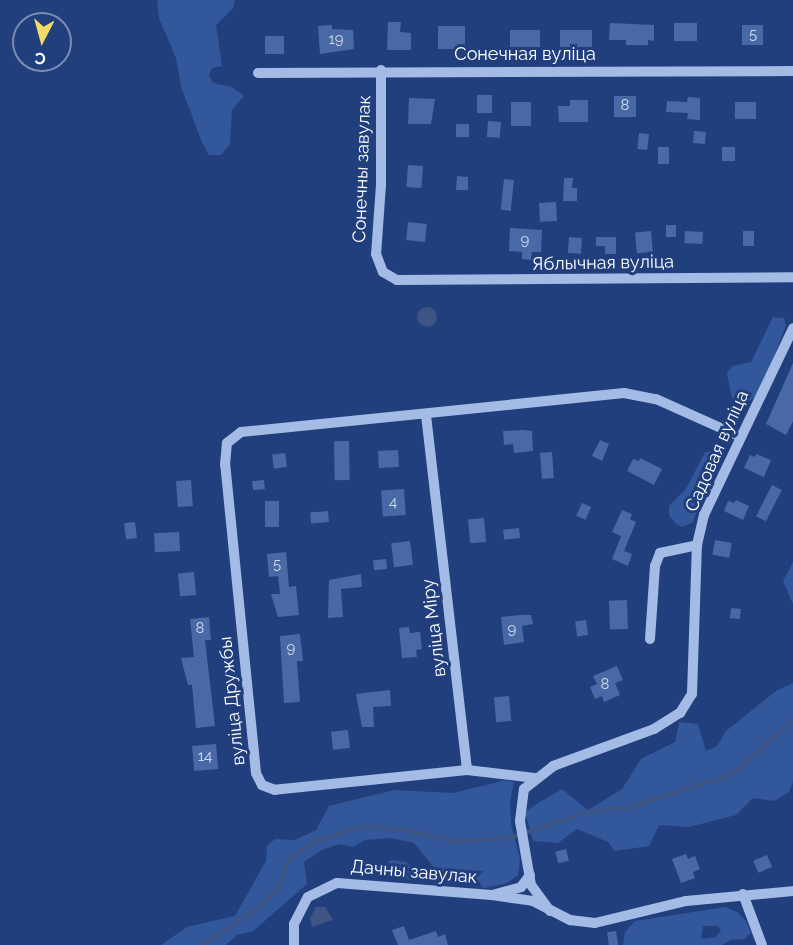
<!DOCTYPE html>
<html>
<head>
<meta charset="utf-8">
<style>
  body { margin:0 }
  #map { position:relative; width:793px; height:945px; overflow:hidden; background:#213f7d; font-family:Raleway,sans-serif }
  div>[style] { position:absolute }
  .green>* { inset:0; background:#33579b }
  .water>* { inset:0; background:#3e5482 }
  .round { border-radius:50% }
  .stream>* { height:4px; margin:-2px; padding:0 2px; transform-origin:2px; border-radius:2px; background:#3e5482 }
  .building>* { inset:0; background:#4969a6; transform-origin:0 0 }
  .minor>* { height:10px; margin:-5px; padding:0 5px; transform-origin:5px; border-radius:5px; background:#a4bbe6 }
  span { translate:-50% -50%; white-space:nowrap; text-align:center; line-height:1.15; -webkit-text-stroke:6px #213f7d; paint-order:stroke }
  .number-label { font-size:15px; color:#d2dae9 }
  .number-label span { -webkit-text-stroke-width:0 }
  .street-label { font-size:18px; color:#fff }
  .north { position:absolute; left:12px; top:12px; width:60px; height:60px; box-sizing:border-box; background:#213f7d; border:2px solid #7a8cb1; border-radius:50%; rotate:186deg; font-size:16px; font-weight:700; line-height:24px; text-align:center; color:#fff }
  .north::after { content:''; display:block; margin:auto; width:21px; height:27px; background:#f3da65; clip-path:polygon(50% 0,100% 100%,50% 72%,0 100%) }
</style>
</head>
<body>
<div id="map">
  <div class="green">
    <div style="clip-path:polygon(157px 0,235px 0,233px 8px,216px 25px,222px 66px,212px 68px,209px 75px,213px 83px,232px 87px,244px 96px,232px 110px,230px 144px,221px 155px,209px 155px,202px 142px,181px 87px,176px 58px,159px 18px)"></div>
    <div style="clip-path:polygon(773px 317px,784px 318px,786px 326px,758px 395px,748px 402px,732px 398px,727px 373px,732px 366px,751px 362px)"></div>
    <div style="clip-path:polygon(714px 451px,717px 465px,692px 523px,682px 527px,675px 523px,669px 515px,669px 506px,686px 489px,705px 452px)"></div>
    <div style="clip-path:polygon(793px 562px,793px 604px,783px 581px)"></div>
    <div style="clip-path:polygon(793px 683px,793px 782px,789px 792px,774px 801px,753px 798px,736px 815px,689px 827px,659px 825px,649px 846px,615px 851px,608px 842px,577px 829px,558px 843px,533px 841px,525px 812px,538px 803px,562px 789px,588px 810px,622px 789px,641px 759px,675px 742px,679px 722px,698px 724px,706px 751px,717px 746px,726px 731px,776px 691px)"></div>
    <div style="clip-path:polygon(506px 780px,514px 782px,510px 802px,511px 824px,520px 860px,518px 875px,507px 883px,485px 888px,444px 880px,414px 843px,391px 838px,365px 840px,353px 847px,339px 844px,322px 850px,304px 862px,307px 884px,253px 931px,237px 935px,226px 945px,161px 945px,187px 927px,235px 916px,266px 861px,267px 846px,275px 839px,295px 840px,316px 830px,329px 806px,394px 790px,453px 793px)"></div>
    <div style="clip-path:polygon(391px 860px,406px 862px,417px 873px,415px 880px,386px 877px,382px 866px)"></div>
    <div style="clip-path:polygon(evenodd,725px 907px,737px 912px,746px 921px,751px 933px,744px 939px,731px 940px,722px 945px,623px 945px,625px 932px,635px 921px,725px 907px,703px 926px,718px 926px,721px 930px,716px 937px,701px 939px,703px 926px)"></div>
  </div>
  <div class="water">
    <div class="round" style="left:417px;top:307px;width:20px;height:20px"></div>
    <div style="clip-path:polygon(316px 907px,325px 907px,333px 920px,312px 927px,310px 918px)"></div>
  </div>
  <div class="stream">
    <div style="left:203px;top:945px;width:61px;rotate:-33.7deg"></div>
    <div style="left:254px;top:911px;width:33px;rotate:-43deg"></div>
    <div style="left:278px;top:889px;width:32px;rotate:-70deg"></div>
    <div style="left:289px;top:859px;width:32px;rotate:-35deg"></div>
    <div style="left:315px;top:841px;width:51px;rotate:-17deg"></div>
    <div style="left:364px;top:826px;width:41px;rotate:5.6deg"></div>
    <div style="left:405px;top:830px;width:53px;rotate:13deg"></div>
    <div style="left:457px;top:842px;width:52px;rotate:-4.4deg"></div>
    <div style="left:509px;top:838px;width:79px;rotate:-18.4deg"></div>
    <div style="left:584px;top:813px;width:46px;rotate:-7.4deg"></div>
    <div style="left:630px;top:807px;width:106px;rotate:-17.6deg"></div>
    <div style="left:731px;top:775px;width:82px;rotate:-41.1deg"></div>
  </div>
  <div class="building">
    <div style="clip-path:polygon(388px 22px,401px 22px,400px 32px,411px 33px,411px 50px,387px 50px)"></div>
    <div style="clip-path:polygon(610px 23px,654px 25px,654px 41px,648px 40px,648px 45px,626px 45px,626px 40px,609px 40px)"></div>
    <div style="left:674px;top:23px;width:23px;height:18px"></div>
    <div style="clip-path:polygon(332px 25px,332px 29px,353px 30px,354px 49px,320px 54px,318px 26px)"></div>
    <div style="left:742px;top:25px;width:21px;height:20px"></div>
    <div style="left:438px;top:26px;width:27px;height:23px"></div>
    <div style="left:540px;top:30px;width:17px;height:30px;rotate:90deg"></div>
    <div style="left:560px;top:30px;width:32px;height:17px"></div>
    <div style="left:265px;top:36px;width:19px;height:18px"></div>
    <div style="left:477px;top:95px;width:15px;height:18px"></div>
    <div style="left:614px;top:96px;width:22px;height:21px"></div>
    <div style="clip-path:polygon(688px 97px,700px 98px,700px 120px,687px 119px,688px 113px,666px 112px,667px 101px,687px 102px)"></div>
    <div style="clip-path:polygon(409px 98px,435px 99px,431px 124px,408px 124px)"></div>
    <div style="clip-path:polygon(570px 100px,588px 100px,588px 122px,559px 122px,558px 106px,570px 106px)"></div>
    <div style="left:531px;top:102px;width:24px;height:20px;rotate:90deg"></div>
    <div style="left:735px;top:102px;width:21px;height:17px"></div>
    <div style="left:488px;top:121px;width:13px;height:16px;rotate:4deg"></div>
    <div style="left:456px;top:124px;width:13px;height:13px"></div>
    <div style="left:694px;top:131px;width:12px;height:12px;rotate:5deg"></div>
    <div style="left:639px;top:133px;width:10px;height:16px;rotate:6deg"></div>
    <div style="left:658px;top:147px;width:11px;height:17px"></div>
    <div style="left:722px;top:147px;width:13px;height:14px"></div>
    <div style="left:408px;top:165px;width:15px;height:22px;rotate:4deg"></div>
    <div style="clip-path:polygon(457px 176px,468px 177px,468px 190px,456px 190px)"></div>
    <div style="clip-path:polygon(564px 178px,573px 178px,572px 188px,577px 188px,577px 201px,563px 201px)"></div>
    <div style="left:504px;top:179px;width:10px;height:31px;rotate:6deg"></div>
    <div style="left:556px;top:202px;width:19px;height:17px;rotate:87deg"></div>
    <div style="left:408px;top:222px;width:19px;height:18px;rotate:6deg"></div>
    <div style="left:666px;top:225px;width:10px;height:12px"></div>
    <div style="clip-path:polygon(510px 228px,542px 230px,541px 252px,532px 252px,531px 260px,522px 259px,522px 252px,509px 251px)"></div>
    <div style="left:651px;top:231px;width:21px;height:16px;rotate:85deg"></div>
    <div style="left:685px;top:231px;width:18px;height:12px;rotate:3deg"></div>
    <div style="left:743px;top:231px;width:11px;height:15px"></div>
    <div style="left:569px;top:237px;width:13px;height:16px;rotate:4deg"></div>
    <div style="clip-path:polygon(596px 237px,616px 237px,616px 254px,605px 254px,605px 246px,596px 246px)"></div>
    <div style="clip-path:polygon(793px 363px,793px 421px,786px 435px,766px 424px)"></div>
    <div style="clip-path:polygon(523px 430px,532px 431px,533px 451px,514px 453px,513px 444px,504px 445px,503px 431px)"></div>
    <div style="clip-path:polygon(600px 440px,609px 444px,602px 461px,592px 456px)"></div>
    <div style="left:349px;top:441px;width:39px;height:15px;rotate:89deg"></div>
    <div style="left:398px;top:450px;width:17px;height:20px;rotate:87deg"></div>
    <div style="left:552px;top:452px;width:26px;height:12px;rotate:86deg"></div>
    <div style="left:285px;top:453px;width:14px;height:13px;rotate:82deg"></div>
    <div style="clip-path:polygon(756px 454px,771px 460px,764px 477px,744px 468px,750px 455px,755px 457px)"></div>
    <div style="clip-path:polygon(640px 458px,662px 469px,654px 485px,627px 471px,633px 459px,639px 461px)"></div>
    <div style="left:191px;top:480px;width:26px;height:15px;rotate:86deg"></div>
    <div style="left:264px;top:480px;width:9px;height:12px;rotate:84deg"></div>
    <div style="left:772px;top:485px;width:11px;height:35px;rotate:27deg"></div>
    <div style="left:404px;top:489px;width:26px;height:23px;rotate:86deg"></div>
    <div style="clip-path:polygon(736px 500px,749px 506px,743px 520px,724px 511px,728px 501px,734px 503px)"></div>
    <div style="left:265px;top:501px;width:14px;height:26px"></div>
    <div style="left:582px;top:503px;width:10px;height:14px;rotate:24deg"></div>
    <div style="clip-path:polygon(622px 510px,632px 514px,630px 519px,636px 522px,624px 551px,632px 554px,628px 566px,612px 559px,621px 536px,612px 532px)"></div>
    <div style="left:328px;top:511px;width:11px;height:18px;rotate:85deg"></div>
    <div style="left:484px;top:518px;width:24px;height:16px;rotate:85deg"></div>
    <div style="left:135px;top:522px;width:16px;height:11px;rotate:83deg"></div>
    <div style="left:519px;top:528px;width:10px;height:16px;rotate:84deg"></div>
    <div style="left:179px;top:532px;width:19px;height:25px;rotate:87deg"></div>
    <div style="left:715px;top:540px;width:17px;height:15px;rotate:10deg"></div>
    <div style="left:410px;top:541px;width:24px;height:19px;rotate:83deg"></div>
    <div style="clip-path:polygon(286px 552px,289px 587px,296px 586px,299px 615px,278px 617px,271px 594px,280px 594px,278px 576px,269px 577px,267px 554px)"></div>
    <div style="left:386px;top:559px;width:10px;height:13px;rotate:84deg"></div>
    <div style="left:194px;top:572px;width:23px;height:16px;rotate:85deg"></div>
    <div style="clip-path:polygon(361px 574px,362px 587px,341px 589px,343px 617px,328px 618px,329px 580px)"></div>
    <div style="left:627px;top:600px;width:29px;height:18px;rotate:88deg"></div>
    <div style="left:731px;top:608px;width:10px;height:10px;rotate:6deg"></div>
    <div style="clip-path:polygon(521px 615px,531px 615px,533px 624px,522px 626px,524px 642px,504px 645px,501px 617px)"></div>
    <div style="clip-path:polygon(209px 617px,211px 640px,205px 640px,215px 726px,196px 728px,192px 685px,188px 685px,181px 658px,194px 657px,190px 619px)"></div>
    <div style="left:586px;top:620px;width:15px;height:11px;rotate:82deg"></div>
    <div style="clip-path:polygon(409px 627px,410px 633px,420px 632px,422px 649px,416px 650px,417px 657px,402px 658px,399px 628px)"></div>
    <div style="clip-path:polygon(300px 634px,303px 661px,297px 661px,300px 702px,284px 703px,280px 636px)"></div>
    <div style="clip-path:polygon(617px 666px,623px 680px,615px 683px,620px 695px,604px 702px,602px 696px,595px 699px,590px 687px,597px 684px,593px 676px)"></div>
    <div style="clip-path:polygon(390px 690px,391px 706px,373px 707px,374px 727px,362px 727px,356px 694px)"></div>
    <div style="left:509px;top:696px;width:25px;height:15px;rotate:85deg"></div>
    <div style="left:348px;top:730px;width:18px;height:17px;rotate:84deg"></div>
    <div style="left:216px;top:744px;width:25px;height:24px;rotate:85deg"></div>
    <div style="left:566px;top:849px;width:12px;height:11px;rotate:76deg"></div>
    <div style="clip-path:polygon(686px 854px,688px 859px,695px 856px,700px 869px,693px 872px,695px 878px,681px 883px,672px 859px)"></div>
    <div style="left:767px;top:855px;width:13px;height:15px;rotate:67deg"></div>
    <div style="clip-path:polygon(404px 926px,409px 940px,436px 931px,438px 937px,445px 934px,448px 945px,398px 945px,392px 930px)"></div>
    <div style="left:616px;top:931px;width:14px;height:9px;rotate:82deg"></div>
  </div>
  <div class="minor">
    <div style="left:381px;top:70px;width:115px;rotate:90deg"></div>
    <div style="left:381px;top:185px;width:69px;rotate:94.1deg"></div>
    <div style="left:376px;top:254px;width:19px;rotate:69deg"></div>
    <div style="left:383px;top:272px;width:16px;rotate:30deg"></div>
    <div style="left:397px;top:280px;width:396px;rotate:-0.4deg"></div>
    <div style="left:258px;top:73px;width:535px;rotate:-0.21deg"></div>
    <div style="left:426px;top:415px;width:357px;rotate:83.4deg"></div>
    <div style="left:467px;top:770px;width:68px;rotate:6.7deg"></div>
    <div style="left:650px;top:639px;width:73px;rotate:-86.1deg"></div>
    <div style="left:655px;top:566px;width:14px;rotate:-69deg"></div>
    <div style="left:660px;top:553px;width:38px;rotate:-12deg"></div>
    <div style="left:467px;top:770px;width:193px;rotate:174.1deg"></div>
    <div style="left:275px;top:790px;width:14px;rotate:-159deg"></div>
    <div style="left:262px;top:785px;width:13px;rotate:-117deg"></div>
    <div style="left:256px;top:773px;width:310px;rotate:-95.7deg"></div>
    <div style="left:225px;top:465px;width:22px;rotate:-85deg"></div>
    <div style="left:227px;top:443px;width:18px;rotate:-38deg"></div>
    <div style="left:241px;top:432px;width:385px;rotate:-5.8deg"></div>
    <div style="left:624px;top:393px;width:33px;rotate:11deg"></div>
    <div style="left:656px;top:399px;width:93px;rotate:24.1deg"></div>
    <div style="left:743px;top:894px;width:54px;rotate:69.6deg"></div>
    <div style="left:492px;top:895px;width:41px;rotate:8.3deg"></div>
    <div style="left:533px;top:901px;width:42px;rotate:27.2deg"></div>
    <div style="left:570px;top:920px;width:25px;rotate:7deg"></div>
    <div style="left:595px;top:923px;width:94px;rotate:-13.6deg"></div>
    <div style="left:686px;top:901px;width:107px;rotate:-5.3deg"></div>
    <div style="left:550px;top:911px;width:32px;rotate:-126deg"></div>
    <div style="left:531px;top:885px;width:65px;rotate:-99.8deg"></div>
    <div style="left:520px;top:821px;width:32px;rotate:-83deg"></div>
    <div style="left:524px;top:789px;width:37px;rotate:-38deg"></div>
    <div style="left:553px;top:766px;width:108px;rotate:-20.1deg"></div>
    <div style="left:654px;top:729px;width:31px;rotate:-32deg"></div>
    <div style="left:680px;top:713px;width:22px;rotate:-58deg"></div>
    <div style="left:692px;top:694px;width:149px;rotate:-88.1deg"></div>
    <div style="left:697px;top:545px;width:31px;rotate:-77deg"></div>
    <div style="left:704px;top:515px;width:207px;rotate:-64.5deg"></div>
    <div style="left:294px;top:945px;width:21px;rotate:-90deg"></div>
    <div style="left:294px;top:924px;width:30px;rotate:-63deg"></div>
    <div style="left:308px;top:897px;width:32px;rotate:-26deg"></div>
    <div style="left:337px;top:883px;width:155px;rotate:4.4deg"></div>
    <div style="left:492px;top:895px;width:30px;rotate:-15deg"></div>
    <div style="left:521px;top:887px;width:15px;rotate:-53deg"></div>
  </div>
  <div class="number-label">
    <span style="left:753px;top:35px">5</span>
    <span style="left:336px;top:40px">19</span>
    <span style="left:625px;top:106px">8</span>
    <span style="left:525px;top:241px">9</span>
    <span style="left:393px;top:503px">4</span>
    <span style="left:277px;top:565px">5</span>
    <span style="left:200px;top:629px">8</span>
    <span style="left:512px;top:630px">9</span>
    <span style="left:291px;top:649px">9</span>
    <span style="left:605px;top:685px">8</span>
    <span style="left:205px;top:757px">14</span>
  </div>
  <div class="street-label">
    <span style="left:525px;top:54px">Сонечная вуліца</span>
    <span style="left:362px;top:169px;rotate:-88deg">Сонечны завулак</span>
    <span style="left:603px;top:263px;rotate:-1deg">Яблычная вуліца</span>
    <span style="left:717px;top:451px;rotate:-66deg">Садовая вуліца</span>
    <span style="left:434px;top:628px;rotate:-97deg">вуліца Міру</span>
    <span style="left:232px;top:701px;rotate:-96deg">вуліца Дружбы</span>
    <span style="left:414px;top:872px;rotate:5deg">Дачны завулак</span>
  </div>
  <div class="north">С</div>
</div>
</body>
</html>
